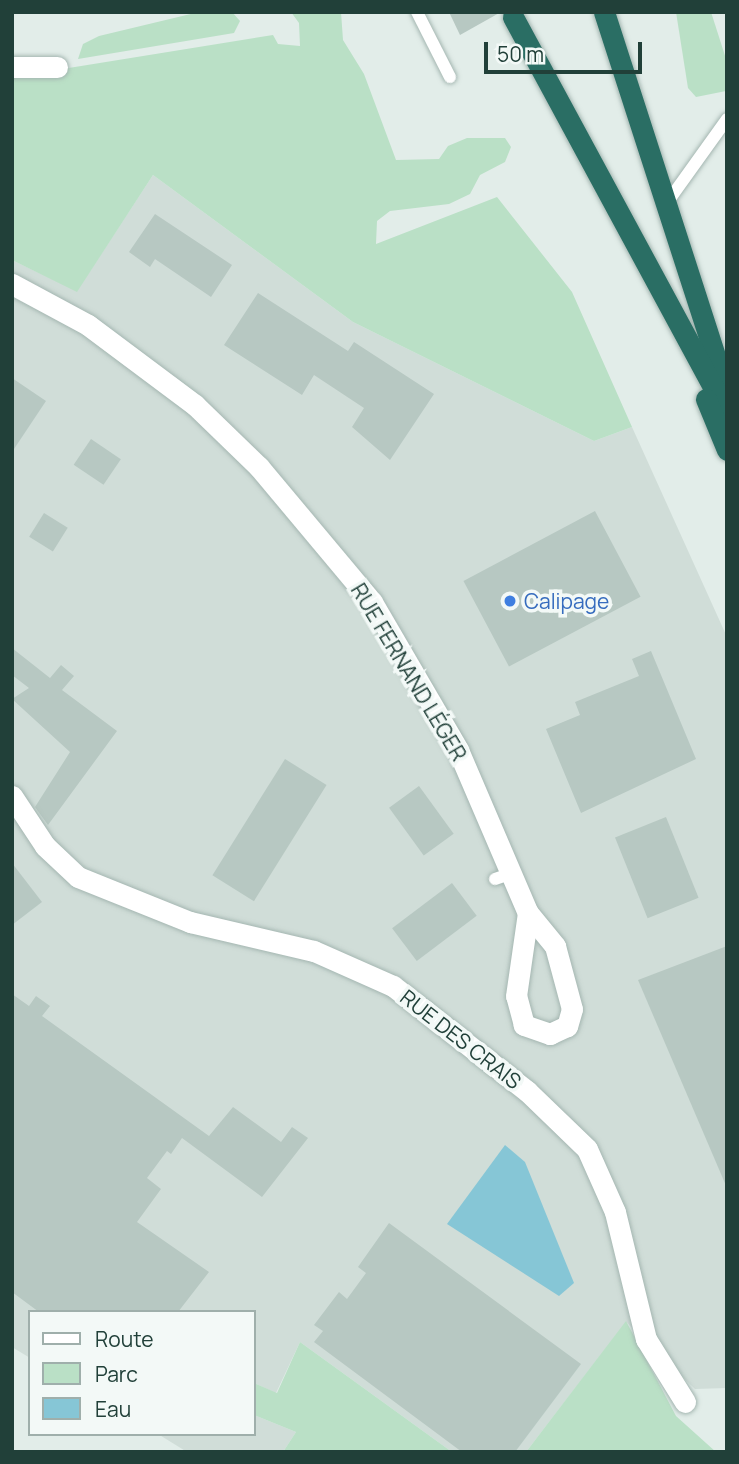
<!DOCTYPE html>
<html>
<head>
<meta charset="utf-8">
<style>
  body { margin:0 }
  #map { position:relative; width:739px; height:1464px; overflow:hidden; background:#e2ede9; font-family:Manrope,sans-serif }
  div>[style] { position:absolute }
  .built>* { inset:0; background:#d0ddd8 }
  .green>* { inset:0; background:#bae0c6 }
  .water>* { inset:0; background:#86c6d6 }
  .building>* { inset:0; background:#b7c8c2; transform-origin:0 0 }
  .roads { filter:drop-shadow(0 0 2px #a4b6b1) drop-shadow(0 0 2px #a4b6b1) }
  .lane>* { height:12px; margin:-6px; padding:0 6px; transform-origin:6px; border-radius:6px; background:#fff }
  .street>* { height:21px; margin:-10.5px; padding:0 10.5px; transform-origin:10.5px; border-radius:10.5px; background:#fff }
  .highway>* { height:21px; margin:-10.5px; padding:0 10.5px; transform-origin:10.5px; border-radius:10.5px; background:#2a6e64 }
  .dots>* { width:19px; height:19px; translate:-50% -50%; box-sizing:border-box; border:4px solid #f3f9f7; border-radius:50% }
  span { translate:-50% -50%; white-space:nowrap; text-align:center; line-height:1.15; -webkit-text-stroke:7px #f3f9f7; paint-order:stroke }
  .shop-label { font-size:21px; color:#366cbe }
  .left { translate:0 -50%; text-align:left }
  .street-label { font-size:21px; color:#214039 }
  .frame { position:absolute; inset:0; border:14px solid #214039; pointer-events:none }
  .legend { position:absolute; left:28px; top:1310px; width:228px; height:126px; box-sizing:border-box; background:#f3f9f7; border:2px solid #9fafab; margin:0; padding:9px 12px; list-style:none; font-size:21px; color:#214039 }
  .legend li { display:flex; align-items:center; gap:14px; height:35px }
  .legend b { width:35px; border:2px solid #9fafab }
  .scale { position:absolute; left:484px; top:42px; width:158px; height:32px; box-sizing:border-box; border:4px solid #214039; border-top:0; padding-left:9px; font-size:21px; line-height:24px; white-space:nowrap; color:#214039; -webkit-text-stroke:5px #f3f9f7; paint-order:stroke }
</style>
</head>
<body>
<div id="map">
  <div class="built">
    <div style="clip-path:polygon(153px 175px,353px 322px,594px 441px,632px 427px,727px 637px,727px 1388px,695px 1389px,626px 1322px,526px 1452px,452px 1452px,300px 1342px,276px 1393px,254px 1383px,254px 1312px,30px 1312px,30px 1358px,12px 1347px,12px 260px,77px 291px)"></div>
    <div style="clip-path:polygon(254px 1415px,296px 1432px,283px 1452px,187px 1452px,158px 1434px,254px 1434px)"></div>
  </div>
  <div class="green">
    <div style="clip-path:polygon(199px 12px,232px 12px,240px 21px,234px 33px,78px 59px,83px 44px,99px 36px)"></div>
    <div style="clip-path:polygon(291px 12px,341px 12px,343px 40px,364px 74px,396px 160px,439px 159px,448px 146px,467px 138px,505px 138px,511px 147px,505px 162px,480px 175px,470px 194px,449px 204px,390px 211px,377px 221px,376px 244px,497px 197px,572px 292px,632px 427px,594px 441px,353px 322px,153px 175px,77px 292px,12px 260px,13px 77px,273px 35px,278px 44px,300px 46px,299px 23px)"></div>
    <div style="clip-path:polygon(676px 12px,711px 12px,727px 62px,726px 91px,696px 97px,688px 88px)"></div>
    <div style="clip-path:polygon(626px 1321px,676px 1416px,716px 1452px,526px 1452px)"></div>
    <div style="clip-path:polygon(300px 1342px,452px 1452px,283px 1452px,296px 1432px,254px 1415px,254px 1383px,277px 1393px)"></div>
  </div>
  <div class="water">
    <div style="clip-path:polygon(505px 1145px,525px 1162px,574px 1283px,559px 1296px,447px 1224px)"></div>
  </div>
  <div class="building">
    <div style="clip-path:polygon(449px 12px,501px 12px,460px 35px)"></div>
    <div style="clip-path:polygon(155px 214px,232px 265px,211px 297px,155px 259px,150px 267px,129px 252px)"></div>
    <div style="clip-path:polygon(258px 293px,348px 351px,354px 342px,434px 394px,390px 460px,352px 427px,364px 408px,314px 375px,302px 395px,224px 345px)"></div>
    <div style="clip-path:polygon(12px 378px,46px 401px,12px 452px)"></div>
    <div style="left:91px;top:439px;width:36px;height:31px;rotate:34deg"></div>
    <div style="left:595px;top:511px;width:97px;height:149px;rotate:62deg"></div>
    <div style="left:44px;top:513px;width:28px;height:28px;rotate:32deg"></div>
    <div style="clip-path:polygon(12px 648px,50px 678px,61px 665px,74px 676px,62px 690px,117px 731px,48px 825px,35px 807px,70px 752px,12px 699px,29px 688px,12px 675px)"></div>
    <div style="clip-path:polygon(651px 651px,696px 759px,581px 813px,546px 729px,580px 715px,575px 702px,639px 676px,632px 659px)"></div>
    <div style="left:285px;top:759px;width:49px;height:137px;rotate:32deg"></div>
    <div style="left:419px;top:786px;width:59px;height:37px;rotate:54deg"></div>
    <div style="left:666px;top:817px;width:87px;height:55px;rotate:68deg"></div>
    <div style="clip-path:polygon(12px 863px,42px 902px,12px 925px)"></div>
    <div style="left:452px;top:883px;width:41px;height:75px;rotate:53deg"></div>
    <div style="clip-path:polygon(727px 946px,727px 1188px,638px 980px)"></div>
    <div style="clip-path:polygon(12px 994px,29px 1006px,36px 996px,50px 1006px,42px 1016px,209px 1136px,233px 1107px,281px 1142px,292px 1127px,308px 1138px,262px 1197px,182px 1138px,171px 1154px,167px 1151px,147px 1178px,161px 1189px,137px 1222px,209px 1272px,178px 1312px,39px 1312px,12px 1292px)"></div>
    <div style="clip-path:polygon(389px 1223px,581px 1364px,515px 1452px,462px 1452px,314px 1342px,323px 1331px,314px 1325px,339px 1292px,347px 1299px,366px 1273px,358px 1267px)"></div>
  </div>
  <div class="roads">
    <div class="lane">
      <div style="left:417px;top:12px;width:73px;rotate:63.1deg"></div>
      <div style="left:664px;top:207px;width:108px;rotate:-54.4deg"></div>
      <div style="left:495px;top:879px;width:18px;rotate:-19deg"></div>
    </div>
    <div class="street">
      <div style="left:12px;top:67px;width:45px"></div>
      <div style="left:12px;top:284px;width:86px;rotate:28.3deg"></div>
      <div style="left:88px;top:325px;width:134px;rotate:36.8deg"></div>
      <div style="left:195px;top:405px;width:89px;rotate:44.1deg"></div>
      <div style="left:259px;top:467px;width:176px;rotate:50.1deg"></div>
      <div style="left:372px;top:602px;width:171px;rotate:59.8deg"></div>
      <div style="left:458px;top:750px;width:177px;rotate:66.8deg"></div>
      <div style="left:528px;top:913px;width:43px;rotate:50.7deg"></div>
      <div style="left:555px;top:946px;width:65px;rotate:74.9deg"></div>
      <div style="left:572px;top:1009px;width:18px;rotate:106deg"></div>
      <div style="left:567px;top:1026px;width:19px;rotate:155deg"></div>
      <div style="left:550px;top:1034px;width:28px;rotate:-161deg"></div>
      <div style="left:524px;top:1025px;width:30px;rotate:-105deg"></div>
      <div style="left:516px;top:996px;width:84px;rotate:-81.8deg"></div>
      <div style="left:12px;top:796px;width:60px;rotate:56.6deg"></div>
      <div style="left:45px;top:846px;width:45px;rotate:43.2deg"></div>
      <div style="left:78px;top:877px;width:121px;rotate:21.9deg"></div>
      <div style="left:190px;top:922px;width:127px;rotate:13.2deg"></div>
      <div style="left:314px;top:951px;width:86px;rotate:23.9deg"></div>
      <div style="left:393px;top:986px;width:170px;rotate:38.1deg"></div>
      <div style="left:527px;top:1091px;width:83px;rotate:44deg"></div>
      <div style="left:587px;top:1149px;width:69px;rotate:66deg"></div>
      <div style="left:615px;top:1212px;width:131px;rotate:76.3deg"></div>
      <div style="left:646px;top:1339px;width:74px;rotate:58.2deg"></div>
    </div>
    <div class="highway">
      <div style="left:604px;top:12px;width:400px;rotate:72.1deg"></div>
      <div style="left:513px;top:17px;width:450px;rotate:61.6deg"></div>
      <div style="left:706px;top:399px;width:55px;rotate:67.6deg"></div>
    </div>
  </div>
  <div class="dots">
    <div style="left:510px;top:601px;background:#3f7fe0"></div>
  </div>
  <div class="shop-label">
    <span class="left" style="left:524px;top:601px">Calipage</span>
  </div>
  <div class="street-label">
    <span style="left:409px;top:672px;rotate:59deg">RUE FERNAND LÉGER</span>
    <span style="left:461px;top:1039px;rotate:38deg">RUE DES CRAIS</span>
  </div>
  <div class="frame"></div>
  <ul class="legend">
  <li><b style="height:9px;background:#fff"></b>Route</li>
  <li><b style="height:19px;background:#bae0c6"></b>Parc</li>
  <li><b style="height:19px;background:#86c6d6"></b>Eau</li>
  </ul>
  <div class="scale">50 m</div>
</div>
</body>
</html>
